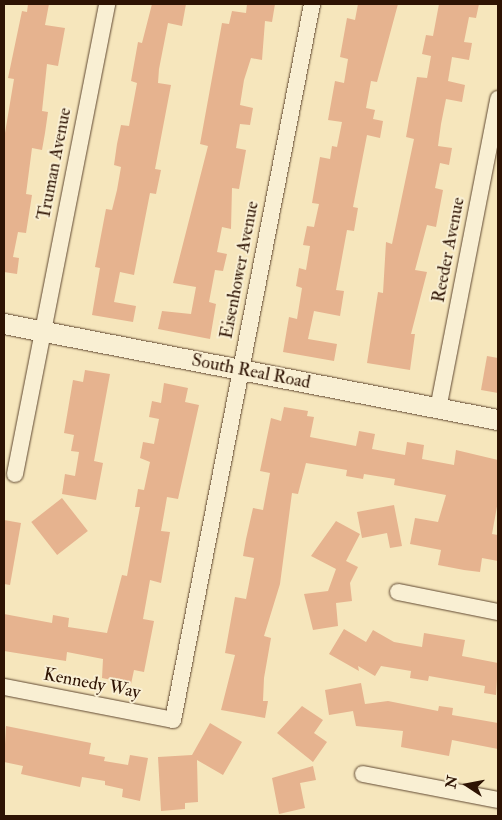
<!DOCTYPE html>
<html>
<head>
<meta charset="utf-8">
<style>
  body { margin:0 }
  #map { position:relative; width:502px; height:820px; overflow:hidden; background:#f6e6bc; font-family:"IM FELL Double Pica",serif }
  div>[style] { position:absolute }
  .building>* { inset:0; background:#e6b38f; transform-origin:0 0 }
  .roads { filter:drop-shadow(0 0 1px #604831) drop-shadow(0 0 1px #604831) }
  .minor>* { height:16px; margin:-8px; padding:0 8px; transform-origin:8px; border-radius:8px; background:#f9efd3 }
  .tertiary>* { height:20px; margin:-10px; padding:0 10px; transform-origin:10px; border-radius:10px; background:#f9efd3 }
  span { translate:-50% -50%; white-space:nowrap; text-align:center; line-height:1.15; -webkit-text-stroke:4px #f9efd3; paint-order:stroke }
  .street-label { font-size:18px; color:#2e1303 }
  .frame { position:absolute; inset:0; border:5px solid #2e1303; pointer-events:none }
  .north { position:absolute; left:442px; top:760px; width:50px; height:50px; -webkit-text-stroke:4px #f9efd3; paint-order:stroke; rotate:281deg; font-size:14px; font-weight:700; line-height:20px; text-align:center; color:#2e1303 }
  .north::after { content:''; display:block; margin:auto; width:18px; height:22px; background:#2e1303; clip-path:polygon(50% 0,100% 100%,50% 72%,0 100%) }
</style>
</head>
<body>
<div id="map">
  <div class="building">
    <div style="clip-path:polygon(28px 4px,49px 4px,45px 25px,65px 28px,58px 66px,47px 64px,42px 111px,48px 112px,45px 133px,42px 150px,32px 148px,26px 194px,32px 195px,26px 233px,18px 232px,13px 257px,19px 258px,17px 274px,4px 272px,4px 139px,14px 79px,8px 78px,22px 11px,27px 12px)"></div>
    <div style="clip-path:polygon(152px 4px,186px 4px,182px 26px,168px 23px,159px 69px,158px 83px,171px 85px,155px 169px,161px 170px,156px 194px,150px 193px,134px 275px,120px 272px,114px 302px,136px 306px,133px 322px,92px 315px,100px 268px,95px 267px,106px 209px,112px 210px,117px 190px,121px 167px,114px 165px,117px 144px,121px 125px,129px 126px,137px 83px,131px 81px,138px 42px,142px 43px)"></div>
    <div style="clip-path:polygon(247px 4px,275px 4px,272px 22px,265px 21px,262px 60px,251px 58px,244px 80px,240px 105px,253px 108px,250px 125px,240px 124px,236px 148px,246px 150px,239px 189px,232px 188px,231px 229px,222px 227px,217px 252px,227px 254px,223px 271px,215px 270px,209px 302px,216px 304px,210px 339px,158px 329px,162px 311px,191px 314px,196px 287px,173px 283px,208px 146px,200px 144px,222px 23px,229px 24px,232px 11px,246px 13px)"></div>
    <div style="clip-path:polygon(358px 4px,398px 4px,377px 82px,371px 81px,366px 108px,375px 110px,373px 119px,383px 121px,380px 138px,367px 135px,353px 207px,358px 208px,354px 231px,347px 230px,336px 290px,344px 291px,340px 316px,314px 311px,308px 339px,337px 344px,334px 361px,283px 352px,289px 317px,297px 319px,302px 288px,296px 286px,299px 268px,306px 270px,310px 246px,303px 245px,307px 226px,314px 227px,319px 204px,312px 203px,320px 157px,330px 159px,332px 146px,337px 147px,342px 122px,328px 120px,335px 81px,344px 83px,348px 59px,340px 57px,347px 18px,355px 20px)"></div>
    <div style="clip-path:polygon(439px 4px,479px 4px,476px 18px,469px 17px,464px 42px,472px 43px,469px 60px,452px 57px,448px 81px,465px 85px,462px 102px,446px 99px,441px 124px,438px 146px,452px 148px,449px 165px,440px 163px,435px 188px,443px 190px,436px 227px,427px 225px,415px 270px,427px 272px,411px 334px,415px 334px,410px 370px,367px 363px,378px 292px,383px 293px,386px 242px,392px 244px,414px 139px,406px 137px,417px 77px,427px 78px,431px 56px,422px 54px,426px 35px,433px 36px)"></div>
    <div style="clip-path:polygon(487px 356px,498px 358px,498px 393px,481px 390px)"></div>
    <div style="clip-path:polygon(85px 370px,110px 374px,94px 461px,103px 463px,96px 500px,62px 494px,65px 474px,75px 476px,79px 452px,71px 451px,74px 435px,64px 433px,73px 380px,83px 382px)"></div>
    <div style="clip-path:polygon(164px 383px,188px 388px,185px 402px,199px 405px,178px 499px,167px 497px,161px 531px,170px 532px,161px 583px,150px 580px,143px 619px,154px 621px,144px 672px,134px 670px,131px 684px,102px 678px,103px 659px,67px 652px,66px 661px,4px 651px,4px 614px,52px 623px,53px 615px,69px 618px,68px 627px,107px 633px,122px 575px,127px 576px,140px 507px,135px 507px,138px 489px,144px 490px,150px 462px,140px 458px,143px 442px,154px 444px,159px 419px,149px 417px,152px 401px,161px 403px)"></div>
    <div style="clip-path:polygon(284px 407px,308px 411px,307px 416px,314px 417px,310px 437px,356px 446px,359px 431px,375px 434px,372px 449px,405px 455px,407px 442px,424px 445px,422px 459px,454px 465px,456px 450px,498px 460px,498px 501px,492px 534px,498px 535px,498px 561px,482px 558px,480px 572px,464px 570px,438px 565px,441px 550px,410px 544px,415px 518px,438px 522px,446px 495px,394px 485px,395px 479px,364px 474px,363px 479px,346px 476px,347px 470px,306px 463px,298px 494px,292px 493px,280px 584px,264px 636px,271px 638px,264px 678px,263px 701px,268px 701px,265px 718px,221px 710px,235px 655px,225px 653px,235px 597px,246px 599px,254px 558px,243px 556px,246px 539px,253px 508px,263px 510px,270px 473px,260px 471px,271px 418px,281px 421px)"></div>
    <div style="left:62px;top:498px;width:42px;height:39px;rotate:52deg"></div>
    <div style="clip-path:polygon(394px 505px,402px 546px,390px 548px,387px 533px,362px 538px,357px 512px)"></div>
    <div style="clip-path:polygon(4px 520px,21px 523px,10px 585px,4px 584px)"></div>
    <div style="clip-path:polygon(336px 521px,360px 534px,346px 561px,358px 567px,350px 583px,352px 601px,336px 603px,338px 626px,313px 630px,304px 594px,328px 591px,336px 569px,311px 556px)"></div>
    <div style="clip-path:polygon(344px 629px,366px 642px,373px 630px,394px 642px,422px 647px,424px 633px,465px 640px,462px 656px,498px 663px,496px 695px,484px 693px,485px 686px,429px 676px,428px 681px,410px 678px,411px 671px,381px 666px,375px 676px,358px 666px,359px 671px,329px 654px)"></div>
    <div style="clip-path:polygon(361px 683px,365px 704px,388px 701px,438px 711px,439px 706px,453px 708px,452px 715px,498px 723px,498px 749px,452px 740px,449px 756px,401px 747px,403px 731px,356px 726px,353px 711px,329px 715px,325px 690px)"></div>
    <div style="clip-path:polygon(302px 706px,323px 720px,314px 733px,327px 742px,313px 762px,277px 733px)"></div>
    <div style="clip-path:polygon(210px 723px,242px 742px,223px 775px,197px 760px,198px 802px,185px 803px,185px 809px,161px 811px,158px 757px,192px 755px)"></div>
    <div style="clip-path:polygon(6px 726px,91px 743px,89px 754px,105px 757px,104px 761px,128px 765px,130px 755px,148px 758px,140px 801px,122px 797px,123px 789px,105px 785px,105px 781px,82px 777px,80px 787px,21px 774px,23px 766px,4px 762px)"></div>
    <div style="clip-path:polygon(313px 766px,316px 780px,300px 783px,305px 808px,279px 814px,272px 778px)"></div>
  </div>
  <div class="roads">
    <div class="minor">
      <div style="left:438px;top:409px;width:316px;rotate:-79deg"></div>
      <div style="left:15px;top:474px;width:479px;rotate:-78.9deg"></div>
      <div style="left:398px;top:592px;width:102px;rotate:11.3deg"></div>
      <div style="left:4px;top:687px;width:172px;rotate:11deg"></div>
      <div style="left:173px;top:720px;width:729px;rotate:-79.01deg"></div>
      <div style="left:363px;top:774px;width:137px;rotate:10.9deg"></div>
    </div>
    <div class="tertiary">
      <div style="left:4px;top:324px;width:503px;rotate:11deg"></div>
    </div>
  </div>
  <div class="street-label">
    <span style="left:55px;top:164px;rotate:-79deg">Truman Avenue</span>
    <span style="left:449px;top:250px;rotate:-79deg">Reeder Avenue</span>
    <span style="left:240px;top:270px;rotate:-79deg">Eisenhower Avenue</span>
    <span style="left:251px;top:372px;rotate:11deg">South Real Road</span>
    <span style="left:92px;top:684px;rotate:11deg">Kennedy Way</span>
  </div>
  <div class="frame"></div>
  <div class="north">N</div>
</div>
</body>
</html>
